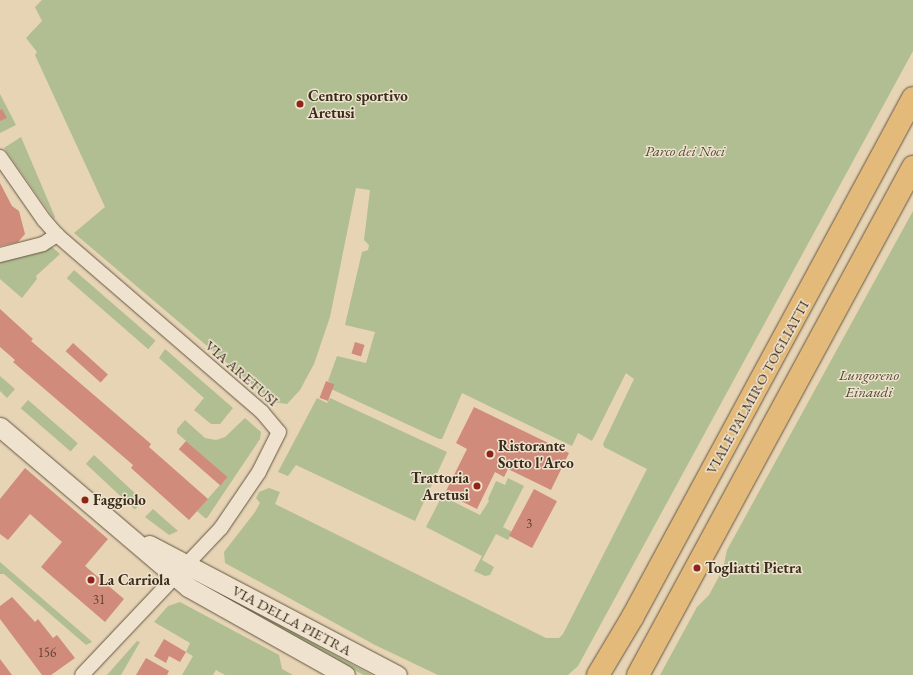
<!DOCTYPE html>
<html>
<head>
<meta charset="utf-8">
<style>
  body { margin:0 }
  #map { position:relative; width:913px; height:675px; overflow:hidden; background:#e6d4b5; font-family:"EB Garamond",serif }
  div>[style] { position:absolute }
  .green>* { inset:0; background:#b0be91; transform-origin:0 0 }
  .building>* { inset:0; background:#d18b7a; transform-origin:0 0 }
  .roads { filter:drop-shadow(0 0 1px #655642) drop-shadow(0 0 1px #655642) }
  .street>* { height:14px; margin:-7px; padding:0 7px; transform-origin:7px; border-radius:7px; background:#efe3cf }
  .secondary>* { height:19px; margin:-9.5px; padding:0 9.5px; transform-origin:9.5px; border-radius:9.5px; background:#efe3cf }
  .primary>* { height:22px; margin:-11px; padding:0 11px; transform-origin:11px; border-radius:11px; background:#e3ba7a }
  .dots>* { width:11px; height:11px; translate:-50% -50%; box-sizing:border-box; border:2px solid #efe3cf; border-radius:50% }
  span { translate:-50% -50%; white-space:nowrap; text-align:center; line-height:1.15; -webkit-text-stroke:3px #efe3cf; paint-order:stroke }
  .number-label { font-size:13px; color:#604433 }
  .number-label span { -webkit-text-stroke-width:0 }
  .poi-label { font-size:15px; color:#3a2c1b; font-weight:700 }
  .left { translate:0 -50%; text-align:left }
  .right { translate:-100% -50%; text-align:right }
  .park-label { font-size:15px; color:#524933; font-style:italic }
  .street-label { font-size:15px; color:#3a2c1b }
</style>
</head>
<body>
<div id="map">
  <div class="green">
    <div style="clip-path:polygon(42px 0,913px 0,913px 51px,578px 666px,568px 675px,438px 675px,375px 645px,225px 563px,224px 552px,255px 512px,260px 503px,256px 498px,259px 492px,269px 488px,280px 492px,275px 504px,546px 638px,559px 638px,563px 634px,647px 469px,604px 447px,603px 444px,634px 379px,626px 373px,592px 441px,578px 433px,572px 446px,462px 393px,442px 439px,439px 439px,331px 389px,333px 384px,328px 381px,337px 356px,366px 363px,375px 332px,345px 325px,362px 252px,368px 250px,369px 245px,364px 240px,370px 190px,356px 188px,330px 317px,314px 364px,300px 390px,287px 404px,273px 402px,74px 233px,105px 207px,35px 55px,37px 52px,26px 38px,42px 21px,35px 7px)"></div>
    <div style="clip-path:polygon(0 94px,16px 125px,0 133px)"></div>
    <div style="clip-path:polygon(21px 137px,55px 217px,54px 219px,4px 148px)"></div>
    <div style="clip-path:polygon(913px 211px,913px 675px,660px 675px,697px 607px,709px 595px,723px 569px,727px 550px)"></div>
    <div style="clip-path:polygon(52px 247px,60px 254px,36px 276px,37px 279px,22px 298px,0 279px,0 260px)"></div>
    <div style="left:74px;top:270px;width:108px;height:11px;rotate:41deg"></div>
    <div style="clip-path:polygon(165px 349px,233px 408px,220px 424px,211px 424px,194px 410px,204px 398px,159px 358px)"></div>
    <div style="clip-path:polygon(0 376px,15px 389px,7px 398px,0 391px)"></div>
    <div style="clip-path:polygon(317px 398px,327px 403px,330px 398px,447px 452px,415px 521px,296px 465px,288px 476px,278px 472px)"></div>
    <div style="left:28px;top:400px;width:66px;height:11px;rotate:41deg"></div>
    <div style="clip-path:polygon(245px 418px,261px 432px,260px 439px,207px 518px,205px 518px,197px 511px,227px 477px,177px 433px,177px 429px,185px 420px,205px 438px,216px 440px,225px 437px)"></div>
    <div style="left:94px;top:455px;width:67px;height:12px;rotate:43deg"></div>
    <div style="clip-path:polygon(508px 478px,524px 486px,503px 527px,512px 532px,508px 540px,496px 534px,482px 560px,494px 567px,490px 575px,485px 576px,474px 571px,482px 556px,426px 527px,442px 496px,480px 515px,489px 501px,488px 499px,496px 481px,505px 485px)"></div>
    <div style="clip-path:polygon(153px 509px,178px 531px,169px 535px,145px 517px)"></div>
    <div style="clip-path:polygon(0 562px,89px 639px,92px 642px,86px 645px,4px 574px,0 574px)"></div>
    <div style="left:202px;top:581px;width:195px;height:4px;rotate:29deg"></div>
    <div style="clip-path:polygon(180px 602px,279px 655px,282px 669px,293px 675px,225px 675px,216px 670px,213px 675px,182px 675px,193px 656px,186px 652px,190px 643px,154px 622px,168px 606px)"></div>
    <div style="clip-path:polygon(137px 641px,140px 642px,121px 675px,107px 675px)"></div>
  </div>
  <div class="building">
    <div style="clip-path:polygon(2px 109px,7px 118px,0 121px,0 110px)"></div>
    <div style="clip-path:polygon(0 183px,12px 206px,19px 211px,25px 234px,18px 242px,0 246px)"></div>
    <div style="clip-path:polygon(0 309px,33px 339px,31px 341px,151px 444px,149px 447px,208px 499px,189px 520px,131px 468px,133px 465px,13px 362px,15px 360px,0 347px)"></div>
    <div style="left:355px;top:342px;width:10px;height:12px;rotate:17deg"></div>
    <div style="left:73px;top:343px;width:47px;height:11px;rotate:42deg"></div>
    <div style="left:326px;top:381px;width:9px;height:18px;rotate:21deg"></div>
    <div style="clip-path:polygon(474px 407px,569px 453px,551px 490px,508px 469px,504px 477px,495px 472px,477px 509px,445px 493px,467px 449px,456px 443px)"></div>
    <div style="left:186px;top:441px;width:55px;height:11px;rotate:41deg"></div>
    <div style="clip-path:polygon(25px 468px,108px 539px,85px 566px,124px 599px,105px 622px,41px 567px,62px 542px,30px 514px,8px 540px,0 534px,0 499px)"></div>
    <div style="left:534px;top:489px;width:26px;height:53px;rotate:28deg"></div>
    <div style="clip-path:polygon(12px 597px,35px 622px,38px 619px,53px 638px,57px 635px,75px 658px,51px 675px,42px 675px,0 619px,0 606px)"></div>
    <div style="clip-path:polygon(164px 639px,186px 652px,180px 662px,169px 656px,166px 663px,154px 656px)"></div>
    <div style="clip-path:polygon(146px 658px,169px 671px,167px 675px,136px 675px)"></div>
    <div style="clip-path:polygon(0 659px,12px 675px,0 675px)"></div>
  </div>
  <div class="roads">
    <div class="street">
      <div style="left:0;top:157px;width:77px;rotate:55.1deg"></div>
      <div style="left:44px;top:220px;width:20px;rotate:49deg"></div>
      <div style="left:57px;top:235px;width:271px;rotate:40.8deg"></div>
      <div style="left:262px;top:412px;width:26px;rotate:50deg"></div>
      <div style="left:279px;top:432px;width:45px;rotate:116.6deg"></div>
      <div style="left:259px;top:472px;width:68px;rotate:124.2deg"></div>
      <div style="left:221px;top:528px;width:202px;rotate:133.4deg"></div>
      <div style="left:0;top:255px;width:44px;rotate:-14.3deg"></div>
      <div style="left:43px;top:244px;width:17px;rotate:-33deg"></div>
    </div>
    <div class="secondary">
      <div style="left:0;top:427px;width:247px;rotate:40.4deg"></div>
      <div style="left:188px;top:587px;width:180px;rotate:29.3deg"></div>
      <div style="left:149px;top:545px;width:280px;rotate:27.7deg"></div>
    </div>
    <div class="primary">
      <div style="left:598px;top:675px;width:66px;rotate:-59.2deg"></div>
      <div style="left:632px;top:618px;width:591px;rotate:-61.61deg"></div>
      <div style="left:638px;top:675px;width:578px;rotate:-61.57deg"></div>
    </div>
  </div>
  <div class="dots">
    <div style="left:300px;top:104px;background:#8f2418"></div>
    <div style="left:490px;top:454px;background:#8f2418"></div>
    <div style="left:477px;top:486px;background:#8f2418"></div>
    <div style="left:85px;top:500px;background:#8f2418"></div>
    <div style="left:697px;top:568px;background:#8f2418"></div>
    <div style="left:91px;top:580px;background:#8f2418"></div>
  </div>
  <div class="number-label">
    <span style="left:529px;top:524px">3</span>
    <span style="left:99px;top:600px">31</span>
    <span style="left:47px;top:653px">156</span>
  </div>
  <div class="poi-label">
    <span class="left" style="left:308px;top:104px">Centro sportivo<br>Aretusi</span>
    <span class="left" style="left:498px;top:454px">Ristorante<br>Sotto l'Arco</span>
    <span class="right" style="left:469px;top:486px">Trattoria<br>Aretusi</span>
    <span class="left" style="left:93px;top:500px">Faggiolo</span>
    <span class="left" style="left:705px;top:568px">Togliatti Pietra</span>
    <span class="left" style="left:99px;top:580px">La Carriola</span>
  </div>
  <div class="park-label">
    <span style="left:685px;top:151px">Parco dei Noci</span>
    <span style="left:869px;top:383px">Lungoreno<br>Einaudi</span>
  </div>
  <div class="street-label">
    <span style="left:242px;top:373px;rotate:41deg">VIA ARETUSI</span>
    <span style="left:757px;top:387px;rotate:-61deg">VIALE PALMIRO TOGLIATTI</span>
    <span style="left:292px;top:620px;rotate:28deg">VIA DELLA PIETRA</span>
  </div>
</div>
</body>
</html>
